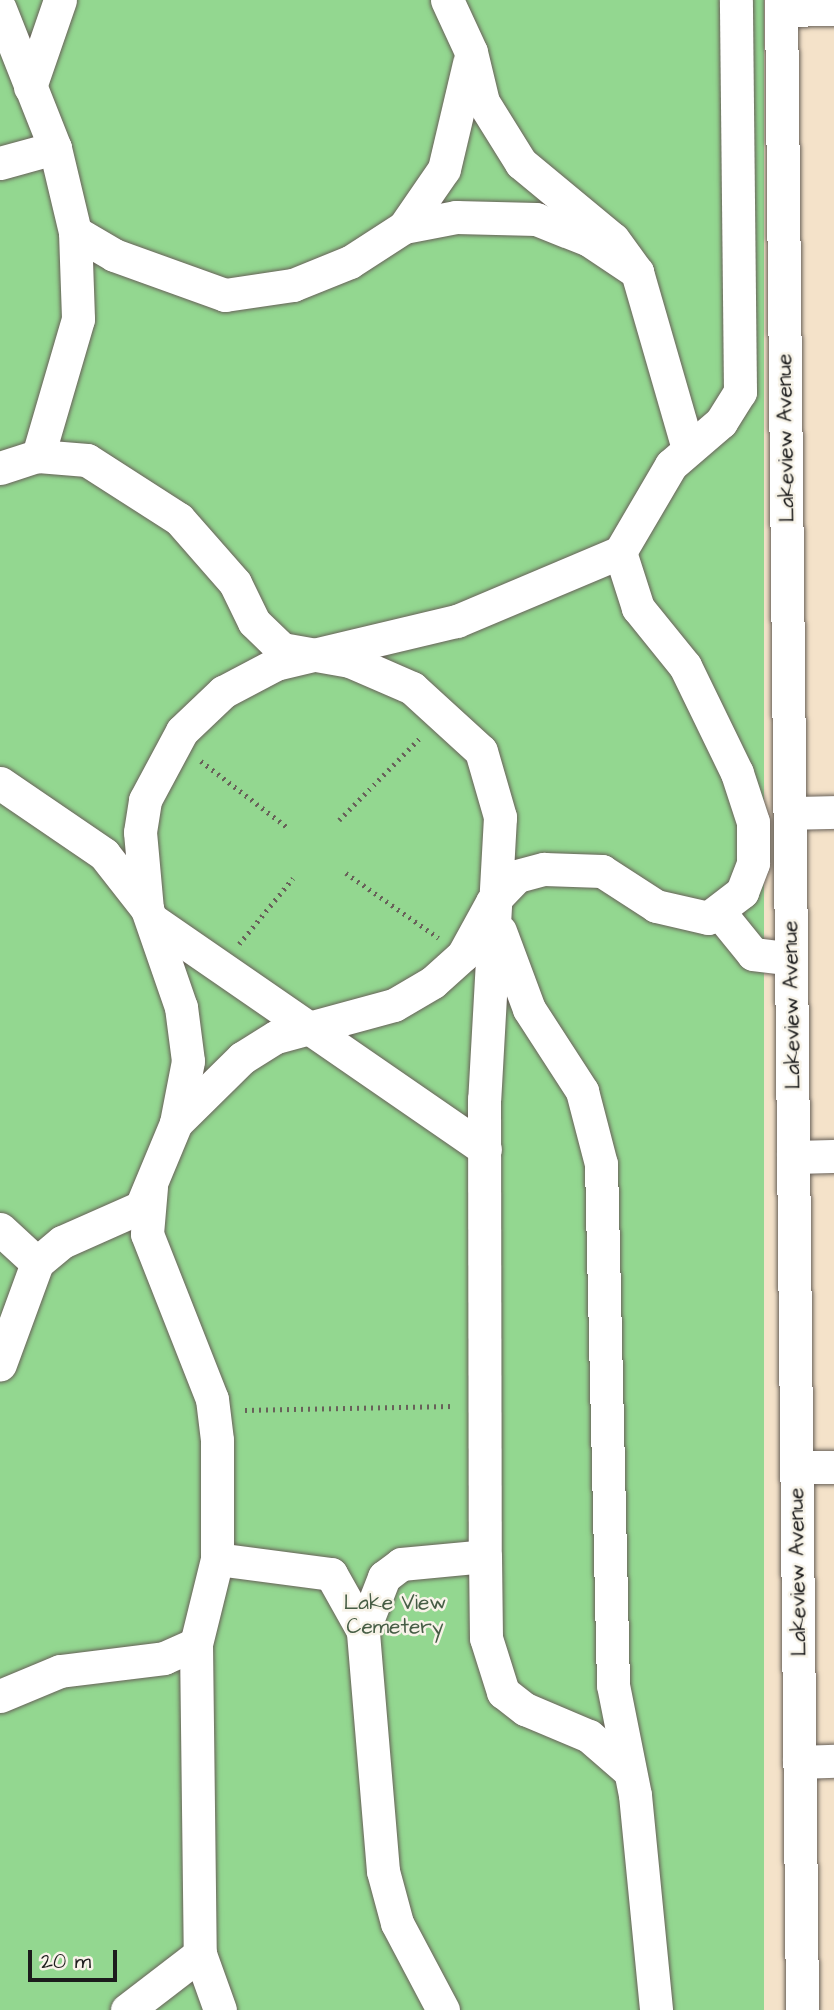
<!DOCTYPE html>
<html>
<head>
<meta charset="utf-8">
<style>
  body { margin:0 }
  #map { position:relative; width:834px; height:2010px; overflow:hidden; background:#f4e2c9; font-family:"Architects Daughter",sans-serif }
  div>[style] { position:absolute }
  .green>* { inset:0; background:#93d790; transform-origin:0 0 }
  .path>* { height:4.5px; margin-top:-2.25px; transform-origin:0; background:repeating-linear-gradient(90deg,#686159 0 2px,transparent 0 7px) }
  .roads { filter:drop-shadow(0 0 2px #686159) drop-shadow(0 0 2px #686159) }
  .minor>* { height:33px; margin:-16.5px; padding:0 16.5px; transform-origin:16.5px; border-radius:16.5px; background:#fff }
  span { translate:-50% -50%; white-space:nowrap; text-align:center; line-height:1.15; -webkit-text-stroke:5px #f7f3e8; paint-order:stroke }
  .street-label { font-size:21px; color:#1c1c1c }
  .park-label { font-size:21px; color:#465d45 }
  .scale { position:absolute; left:28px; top:1950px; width:89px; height:32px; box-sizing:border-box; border:4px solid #1c1c1c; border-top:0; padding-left:9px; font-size:21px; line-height:24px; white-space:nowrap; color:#1c1c1c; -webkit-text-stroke:5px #f7f3e8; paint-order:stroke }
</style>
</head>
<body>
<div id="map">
  <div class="green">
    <div style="left:0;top:0;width:764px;height:2010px"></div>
  </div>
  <div class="path">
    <div style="left:201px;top:761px;width:108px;rotate:37.5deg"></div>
    <div style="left:339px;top:820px;width:115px;rotate:-45.4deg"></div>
    <div style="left:346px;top:873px;width:113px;rotate:35deg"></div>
    <div style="left:239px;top:944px;width:85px;rotate:-50.7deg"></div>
    <div style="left:245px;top:1410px;width:208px;rotate:-1.1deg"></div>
  </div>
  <div class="roads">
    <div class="minor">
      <div style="left:447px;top:0;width:57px;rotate:65.2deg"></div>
      <div style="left:471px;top:52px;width:51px;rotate:76.5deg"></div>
      <div style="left:483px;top:102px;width:72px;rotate:58.1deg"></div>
      <div style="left:521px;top:163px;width:119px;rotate:39.6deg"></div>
      <div style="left:613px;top:239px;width:41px;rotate:54deg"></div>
      <div style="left:637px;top:272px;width:180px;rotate:73.9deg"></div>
      <div style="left:781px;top:0;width:2010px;rotate:89.4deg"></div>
      <div style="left:0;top:9px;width:149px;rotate:68.4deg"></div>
      <div style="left:55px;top:148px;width:86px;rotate:76.6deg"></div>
      <div style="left:75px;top:232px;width:87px;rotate:88deg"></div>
      <div style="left:78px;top:319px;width:143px;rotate:106.3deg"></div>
      <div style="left:781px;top:10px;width:53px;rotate:-1.1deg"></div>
      <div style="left:30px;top:87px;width:92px;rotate:-71deg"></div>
      <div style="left:0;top:163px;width:57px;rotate:-15.3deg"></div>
      <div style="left:404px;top:227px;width:70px;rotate:-55.4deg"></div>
      <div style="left:444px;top:169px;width:109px;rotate:-76.7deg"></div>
      <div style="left:75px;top:232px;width:45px;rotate:30.5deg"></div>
      <div style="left:114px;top:255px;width:118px;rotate:19.8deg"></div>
      <div style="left:225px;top:295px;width:69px;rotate:-8.4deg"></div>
      <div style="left:293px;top:285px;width:61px;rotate:-22deg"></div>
      <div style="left:350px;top:262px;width:64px;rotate:-32.9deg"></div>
      <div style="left:404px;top:227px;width:53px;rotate:-10.9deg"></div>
      <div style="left:456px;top:217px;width:80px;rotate:1.4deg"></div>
      <div style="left:536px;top:219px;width:57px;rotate:21.6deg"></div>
      <div style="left:589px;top:240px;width:58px;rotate:33.7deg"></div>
      <div style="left:0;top:468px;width:40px;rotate:-18deg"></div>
      <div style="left:38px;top:456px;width:49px;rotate:4.7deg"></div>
      <div style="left:87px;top:460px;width:109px;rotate:32.7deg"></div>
      <div style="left:179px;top:519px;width:85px;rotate:48.8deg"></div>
      <div style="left:235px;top:583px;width:43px;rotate:64deg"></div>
      <div style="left:254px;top:622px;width:39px;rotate:44deg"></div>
      <div style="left:282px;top:649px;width:69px;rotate:10deg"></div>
      <div style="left:350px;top:661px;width:68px;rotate:23.5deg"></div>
      <div style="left:412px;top:688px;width:93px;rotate:42.4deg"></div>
      <div style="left:481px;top:751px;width:69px;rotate:73.9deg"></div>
      <div style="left:500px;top:817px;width:282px;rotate:93.2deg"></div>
      <div style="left:484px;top:1099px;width:457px;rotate:89.9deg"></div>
      <div style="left:0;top:783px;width:126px;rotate:34.3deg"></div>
      <div style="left:104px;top:854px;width:70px;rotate:52deg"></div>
      <div style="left:147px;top:909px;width:104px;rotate:70.9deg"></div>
      <div style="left:181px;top:1007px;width:54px;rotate:82.6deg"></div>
      <div style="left:188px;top:1061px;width:63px;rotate:101deg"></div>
      <div style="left:176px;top:1123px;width:91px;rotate:112.6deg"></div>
      <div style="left:141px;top:1207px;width:86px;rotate:156.1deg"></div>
      <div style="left:62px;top:1242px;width:33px;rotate:140deg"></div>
      <div style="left:37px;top:1263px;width:108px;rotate:110.1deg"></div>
      <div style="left:790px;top:813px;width:44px;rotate:-1.3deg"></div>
      <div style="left:147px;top:909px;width:77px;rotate:-95.2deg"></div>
      <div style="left:140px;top:832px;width:32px;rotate:-81deg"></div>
      <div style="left:145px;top:800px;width:78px;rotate:-61.8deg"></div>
      <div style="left:182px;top:731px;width:57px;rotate:-43.6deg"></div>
      <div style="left:223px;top:692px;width:60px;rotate:-27.8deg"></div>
      <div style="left:276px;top:664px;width:186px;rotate:-13.4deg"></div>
      <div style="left:457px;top:621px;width:177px;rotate:-22.9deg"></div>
      <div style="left:620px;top:552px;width:101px;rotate:-59.6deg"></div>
      <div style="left:671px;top:465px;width:66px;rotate:-40.7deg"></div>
      <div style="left:721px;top:422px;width:36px;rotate:-58deg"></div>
      <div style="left:740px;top:392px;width:392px;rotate:-90.6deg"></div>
      <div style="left:719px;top:912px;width:54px;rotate:51deg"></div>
      <div style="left:753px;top:954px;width:38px;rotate:7deg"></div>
      <div style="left:154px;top:921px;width:402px;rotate:34.6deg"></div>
      <div style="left:500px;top:931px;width:83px;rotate:69.6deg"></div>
      <div style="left:529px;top:1009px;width:98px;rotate:57.1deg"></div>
      <div style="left:582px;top:1091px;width:75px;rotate:75.4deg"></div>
      <div style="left:601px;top:1164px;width:521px;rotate:88.68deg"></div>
      <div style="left:613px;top:1685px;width:112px;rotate:78.7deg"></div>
      <div style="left:635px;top:1795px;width:216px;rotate:84.4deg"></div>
      <div style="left:176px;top:1123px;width:93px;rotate:-44.6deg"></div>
      <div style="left:242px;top:1058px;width:40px;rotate:-32deg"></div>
      <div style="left:276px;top:1037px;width:122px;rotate:-15.2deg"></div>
      <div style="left:394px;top:1005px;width:45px;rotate:-30.5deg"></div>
      <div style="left:433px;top:982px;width:40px;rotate:-42deg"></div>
      <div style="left:463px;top:955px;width:60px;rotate:-61.3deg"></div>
      <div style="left:492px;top:902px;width:36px;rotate:-46deg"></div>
      <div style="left:517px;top:876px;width:28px;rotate:-15deg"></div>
      <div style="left:544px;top:869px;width:58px;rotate:2deg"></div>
      <div style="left:602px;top:871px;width:64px;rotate:32.9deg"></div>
      <div style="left:656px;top:906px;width:53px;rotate:13deg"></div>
      <div style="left:708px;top:918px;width:43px;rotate:-37.4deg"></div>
      <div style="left:742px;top:892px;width:31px;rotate:-69deg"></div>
      <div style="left:753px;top:863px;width:41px;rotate:-90deg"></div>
      <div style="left:753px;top:822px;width:52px;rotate:-108.1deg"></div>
      <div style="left:737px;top:773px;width:119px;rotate:-115.9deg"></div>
      <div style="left:685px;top:666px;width:75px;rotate:-129deg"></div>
      <div style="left:638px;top:608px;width:59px;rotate:-107.8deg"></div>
      <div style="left:793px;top:1157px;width:41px;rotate:-1.4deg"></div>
      <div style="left:151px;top:1187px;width:47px;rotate:94.9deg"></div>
      <div style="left:147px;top:1234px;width:177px;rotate:68.5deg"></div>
      <div style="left:212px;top:1399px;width:41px;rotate:83deg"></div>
      <div style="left:217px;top:1440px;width:119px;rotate:90deg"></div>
      <div style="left:217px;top:1559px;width:88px;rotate:103.9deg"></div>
      <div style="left:196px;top:1644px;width:310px;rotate:89.3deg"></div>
      <div style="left:200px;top:1954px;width:59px;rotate:70.3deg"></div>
      <div style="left:0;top:1229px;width:50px;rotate:42.6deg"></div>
      <div style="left:796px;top:1467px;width:38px"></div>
      <div style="left:217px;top:1559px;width:115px;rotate:7.5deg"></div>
      <div style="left:331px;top:1574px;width:65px;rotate:60.7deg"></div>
      <div style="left:0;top:1696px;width:65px;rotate:-22.6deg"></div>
      <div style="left:60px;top:1671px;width:105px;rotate:-7.1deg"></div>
      <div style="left:164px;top:1658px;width:35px;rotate:-24deg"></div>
      <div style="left:799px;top:1762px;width:35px;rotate:-2deg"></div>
      <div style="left:127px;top:2010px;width:92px;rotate:-37.5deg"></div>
      <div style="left:443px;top:2010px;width:98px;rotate:-117.9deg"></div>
      <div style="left:397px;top:1923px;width:54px;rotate:-105.1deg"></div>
      <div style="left:383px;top:1871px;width:241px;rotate:-94.8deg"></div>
      <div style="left:363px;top:1631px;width:58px;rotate:-68.7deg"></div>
      <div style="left:384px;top:1577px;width:21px;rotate:-37deg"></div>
      <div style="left:401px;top:1564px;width:84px;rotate:-5.4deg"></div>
      <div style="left:485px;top:1556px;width:82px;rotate:89.3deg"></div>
      <div style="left:486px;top:1638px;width:57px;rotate:72.5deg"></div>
      <div style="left:503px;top:1692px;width:28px;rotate:38deg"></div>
      <div style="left:525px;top:1709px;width:69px;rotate:22.9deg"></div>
      <div style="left:589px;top:1736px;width:52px;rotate:41.1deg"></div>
    </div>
  </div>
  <div class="street-label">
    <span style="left:786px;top:438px;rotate:-91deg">Lakeview Avenue</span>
    <span style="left:792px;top:1005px;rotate:-91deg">Lakeview Avenue</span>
    <span style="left:798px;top:1572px;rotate:-91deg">Lakeview Avenue</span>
  </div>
  <div class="park-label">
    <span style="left:395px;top:1615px">Lake View<br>Cemetery</span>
  </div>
  <div class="scale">20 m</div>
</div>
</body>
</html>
